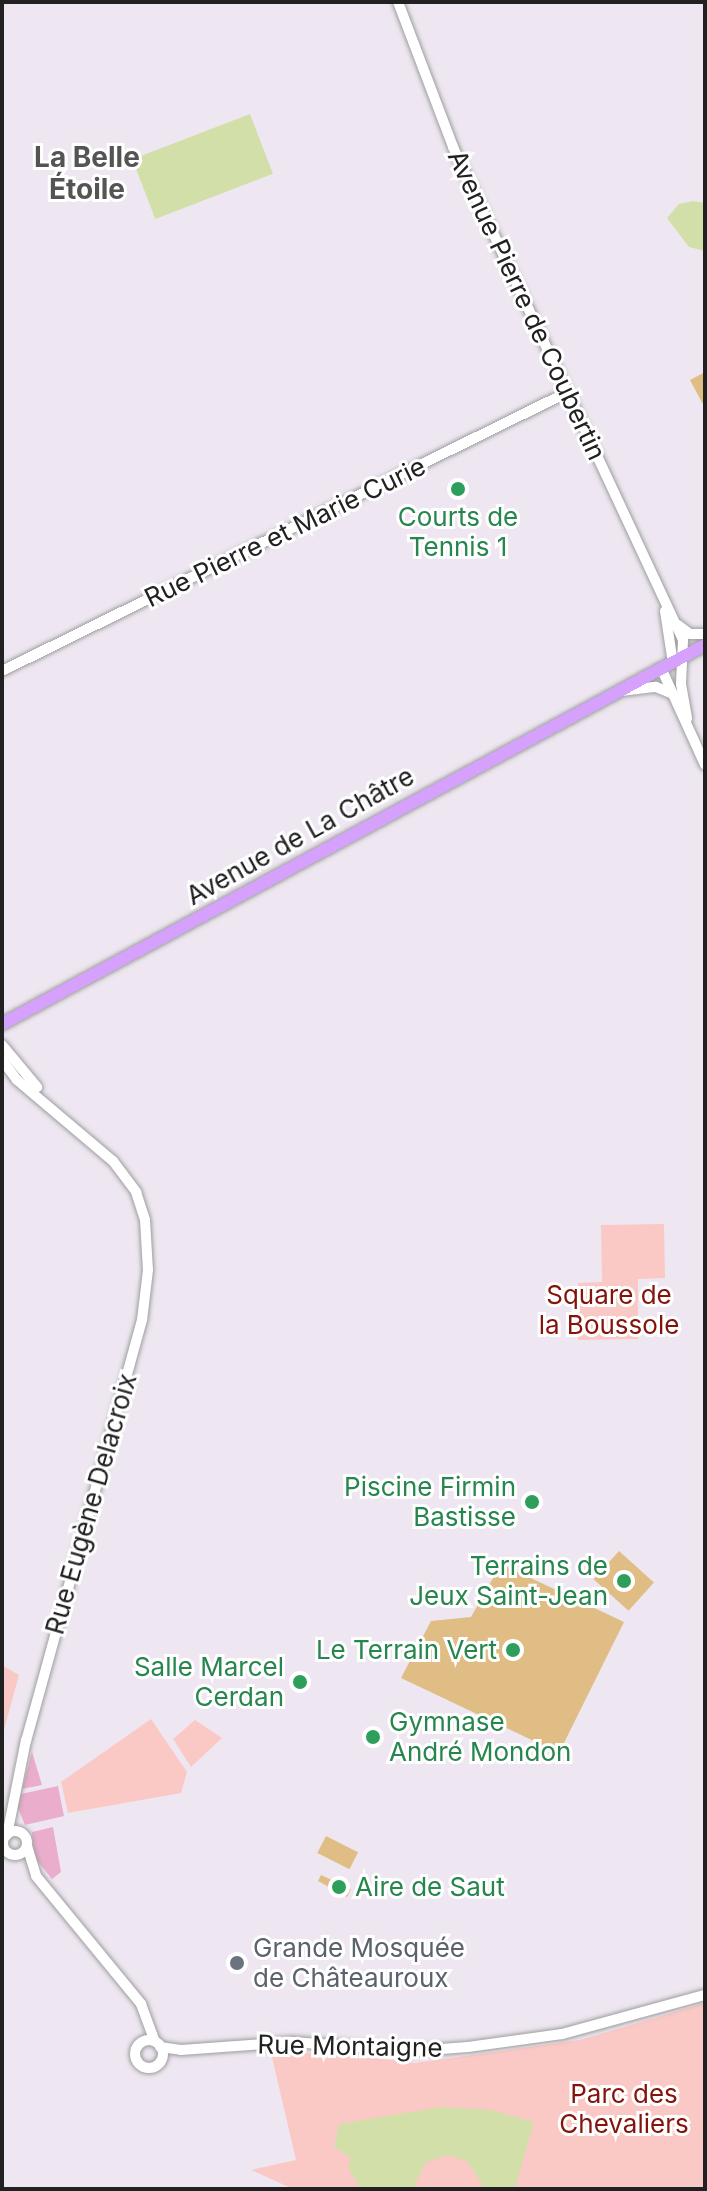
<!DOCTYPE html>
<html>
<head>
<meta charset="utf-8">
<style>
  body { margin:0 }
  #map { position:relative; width:707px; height:2191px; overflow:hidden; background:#eee7f1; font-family:Inter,sans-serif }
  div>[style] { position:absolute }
  .grass>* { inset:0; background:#ebadcc }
  .park>* { inset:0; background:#fac9c5 }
  .pitch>* { inset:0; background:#e0bd85; transform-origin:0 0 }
  .water>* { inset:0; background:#d2dfa8; transform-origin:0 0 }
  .roads { filter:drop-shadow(0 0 2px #9e9e9e) drop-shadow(0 0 2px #9e9e9e) }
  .minor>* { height:10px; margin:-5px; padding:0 5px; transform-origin:5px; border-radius:5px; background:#fff }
  .minor>.ring { margin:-5px; padding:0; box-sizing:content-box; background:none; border:10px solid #fff; border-radius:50% }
  .major>* { height:12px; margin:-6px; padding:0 6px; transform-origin:6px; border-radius:6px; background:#d5a1fd }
  .dots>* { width:22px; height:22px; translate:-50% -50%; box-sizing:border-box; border:4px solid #fff; border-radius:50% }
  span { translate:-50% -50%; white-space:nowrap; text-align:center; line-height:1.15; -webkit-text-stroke:6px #fff; paint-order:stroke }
  .street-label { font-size:26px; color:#212121 }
  .leisure-label { font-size:26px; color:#27864d }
  .right { translate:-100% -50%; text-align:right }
  .left { translate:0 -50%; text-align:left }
  .park-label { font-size:26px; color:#83140b }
  .worship-label { font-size:26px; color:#5b616d }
  .neighbourhood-label { font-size:28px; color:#545454; font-weight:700 }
  .frame { position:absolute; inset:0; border:4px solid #212121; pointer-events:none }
</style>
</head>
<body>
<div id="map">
  <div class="grass">
    <div style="clip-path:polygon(32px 1752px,42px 1785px,22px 1789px)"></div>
    <div style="clip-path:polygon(58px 1786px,64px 1816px,25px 1825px,18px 1808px,21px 1794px)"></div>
    <div style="clip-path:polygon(53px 1827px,61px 1872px,52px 1879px,34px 1857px,32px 1832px)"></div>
  </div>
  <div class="park">
    <div style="clip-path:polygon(664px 1224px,665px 1278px,638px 1279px,638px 1339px,578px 1340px,578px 1283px,602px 1282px,601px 1225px)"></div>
    <div style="clip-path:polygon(2px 1665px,19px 1675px,2px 1737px)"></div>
    <div style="clip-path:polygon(151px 1719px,187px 1772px,181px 1793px,68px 1813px,61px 1782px)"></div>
    <div style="clip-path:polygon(195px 1720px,222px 1738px,191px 1767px,173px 1739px)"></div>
    <div style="clip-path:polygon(705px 2003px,705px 2189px,293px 2189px,251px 2170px,296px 2160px,271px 2053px,334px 2053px,415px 2063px,580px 2040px)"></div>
  </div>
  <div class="pitch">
    <div style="clip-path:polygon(705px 372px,705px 408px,690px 380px)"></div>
    <div style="left:619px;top:1551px;width:47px;height:38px;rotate:42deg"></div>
    <div style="clip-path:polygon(501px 1564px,624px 1622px,559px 1753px,401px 1678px,431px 1621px,471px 1617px)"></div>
    <div style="left:326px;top:1836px;width:36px;height:19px;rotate:27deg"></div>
    <div style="clip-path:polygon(321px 1875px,351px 1889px,347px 1897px,318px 1881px)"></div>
  </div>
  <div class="water">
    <div style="left:250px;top:114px;width:64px;height:126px;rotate:69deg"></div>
    <div style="clip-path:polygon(693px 201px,705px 203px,705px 251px,689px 247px,667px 218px,679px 204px)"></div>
    <div style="clip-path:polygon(441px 2107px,492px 2110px,534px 2122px,515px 2189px,485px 2189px,467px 2161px,447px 2155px,425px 2163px,413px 2189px,361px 2189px,348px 2168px,351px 2158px,334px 2147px,339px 2124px)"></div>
  </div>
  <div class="roads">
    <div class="minor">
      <div style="left:398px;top:2px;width:155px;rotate:69.2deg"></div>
      <div style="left:453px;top:147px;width:544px;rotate:64.99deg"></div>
      <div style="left:683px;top:640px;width:44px;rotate:92.6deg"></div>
      <div style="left:681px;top:684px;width:35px;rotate:80deg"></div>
      <div style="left:665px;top:611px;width:53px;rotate:81.3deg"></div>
      <div style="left:678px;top:625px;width:15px;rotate:37deg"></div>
      <div style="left:690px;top:634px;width:15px"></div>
      <div style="left:662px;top:670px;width:104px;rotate:65.6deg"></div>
      <div style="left:2px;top:671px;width:631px;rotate:-26.24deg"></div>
      <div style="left:621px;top:691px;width:35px;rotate:-7deg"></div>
      <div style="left:656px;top:687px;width:18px;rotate:22deg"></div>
      <div style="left:2px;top:1045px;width:55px;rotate:50.2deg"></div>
      <div style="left:2px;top:1060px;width:25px;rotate:53deg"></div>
      <div style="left:17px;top:1080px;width:126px;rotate:40.2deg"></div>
      <div style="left:113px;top:1161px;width:39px;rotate:53deg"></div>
      <div style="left:136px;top:1192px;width:29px;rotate:72deg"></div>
      <div style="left:145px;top:1220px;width:50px;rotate:86.6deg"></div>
      <div style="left:148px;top:1270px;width:50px;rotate:96.8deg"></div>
      <div style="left:142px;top:1320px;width:436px;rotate:105.4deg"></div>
      <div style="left:26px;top:1740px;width:97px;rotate:101.3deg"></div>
      <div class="ring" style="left:3px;top:1831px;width:14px;height:14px"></div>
      <div style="left:27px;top:1846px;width:31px;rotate:73deg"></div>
      <div style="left:36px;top:1876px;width:166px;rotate:50.6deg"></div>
      <div style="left:141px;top:2004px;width:40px;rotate:69.8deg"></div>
      <div class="ring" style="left:135px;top:2040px;width:18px;height:18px"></div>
      <div style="left:160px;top:2047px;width:21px;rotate:8deg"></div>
      <div style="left:181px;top:2050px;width:111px;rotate:-4.1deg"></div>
      <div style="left:292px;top:2042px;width:123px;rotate:4.2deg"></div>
      <div style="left:415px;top:2051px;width:53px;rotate:-4.3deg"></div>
      <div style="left:468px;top:2047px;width:95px;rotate:-7.9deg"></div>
      <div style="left:562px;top:2034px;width:148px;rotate:-15.3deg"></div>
    </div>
    <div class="major">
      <div style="left:2px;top:1024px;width:799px;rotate:-28.33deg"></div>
    </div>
  </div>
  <div class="dots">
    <div style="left:458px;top:489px;background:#2e9e5b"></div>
    <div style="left:532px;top:1502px;background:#2e9e5b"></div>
    <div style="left:624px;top:1581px;background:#2e9e5b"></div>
    <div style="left:513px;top:1650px;background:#2e9e5b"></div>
    <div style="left:300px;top:1682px;background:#2e9e5b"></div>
    <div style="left:373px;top:1737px;background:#2e9e5b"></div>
    <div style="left:339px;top:1887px;background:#2e9e5b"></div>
    <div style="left:237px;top:1963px;background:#6b7280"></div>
  </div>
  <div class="street-label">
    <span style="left:527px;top:305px;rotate:65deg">Avenue Pierre de Coubertin</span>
    <span style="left:285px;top:532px;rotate:-26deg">Rue Pierre et Marie Curie</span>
    <span style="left:300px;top:836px;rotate:-29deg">Avenue de La Châtre</span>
    <span style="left:91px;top:1504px;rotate:-74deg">Rue Eugène Delacroix</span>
    <span style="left:350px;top:2046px;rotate:1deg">Rue Montaigne</span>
  </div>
  <div class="leisure-label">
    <span style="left:458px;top:532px">Courts de<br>Tennis 1</span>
    <span class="right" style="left:516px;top:1502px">Piscine Firmin<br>Bastisse</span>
    <span class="right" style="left:608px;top:1581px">Terrains de<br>Jeux Saint-Jean</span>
    <span class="right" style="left:497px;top:1650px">Le Terrain Vert</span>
    <span class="right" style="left:284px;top:1682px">Salle Marcel<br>Cerdan</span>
    <span class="left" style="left:389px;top:1737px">Gymnase<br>André Mondon</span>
    <span class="left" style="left:355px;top:1887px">Aire de Saut</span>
  </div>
  <div class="park-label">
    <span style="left:609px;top:1310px">Square de<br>la Boussole</span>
    <span style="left:624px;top:2109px">Parc des<br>Chevaliers</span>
  </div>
  <div class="worship-label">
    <span class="left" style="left:253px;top:1963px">Grande Mosquée<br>de Châteauroux</span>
  </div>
  <div class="neighbourhood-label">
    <span style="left:87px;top:173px">La Belle<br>Étoile</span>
  </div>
  <div class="frame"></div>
</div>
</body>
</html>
